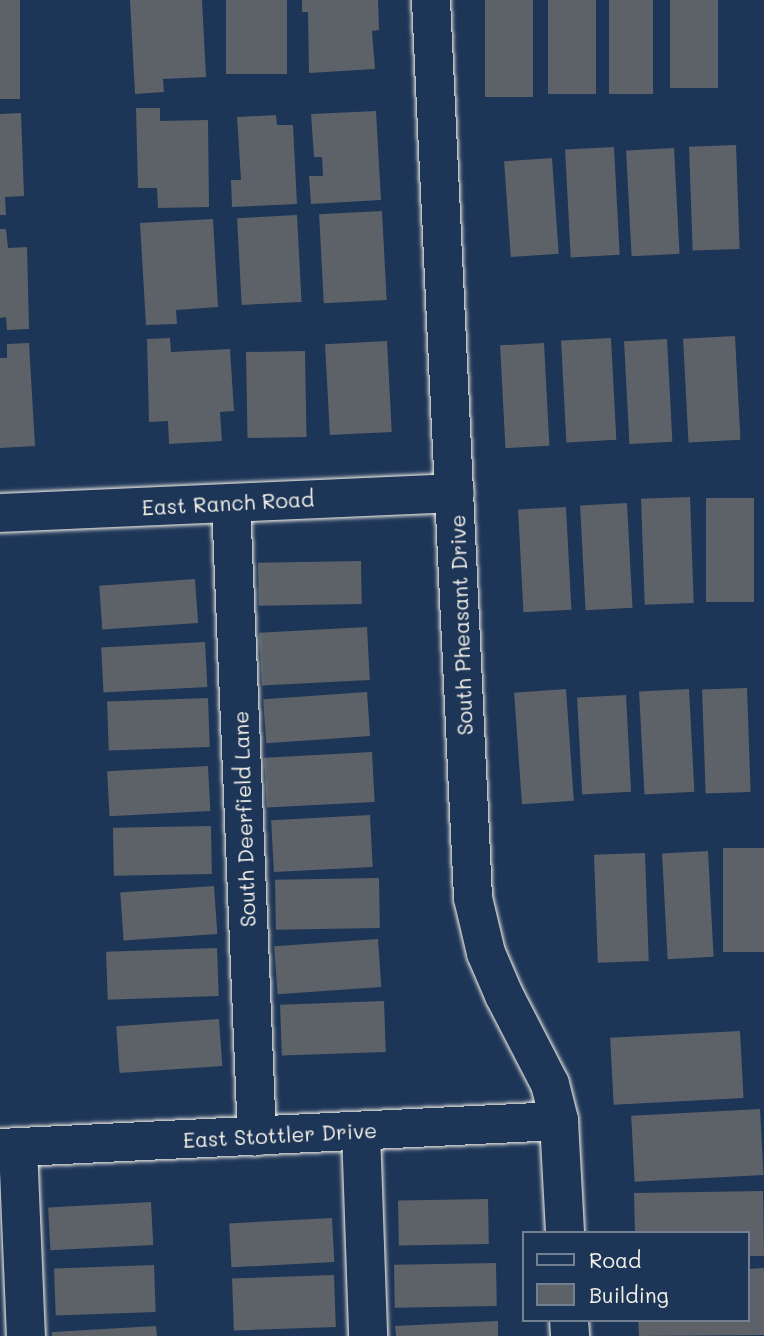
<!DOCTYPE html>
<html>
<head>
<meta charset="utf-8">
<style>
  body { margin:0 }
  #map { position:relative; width:764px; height:1336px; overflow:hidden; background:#1d3557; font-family:Mali,sans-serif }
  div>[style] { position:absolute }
  .building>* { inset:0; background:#5c6267; transform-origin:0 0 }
  .roads { filter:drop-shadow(0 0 2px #f4f1e8) drop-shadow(0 0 2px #f4f1e8) }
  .street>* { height:38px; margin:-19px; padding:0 19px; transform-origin:19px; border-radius:19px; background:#1d3557 }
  span { translate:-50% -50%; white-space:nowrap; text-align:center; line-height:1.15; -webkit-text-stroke:5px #1d3557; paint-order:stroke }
  .street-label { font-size:21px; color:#f4f1e8 }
  .legend { position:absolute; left:522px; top:1231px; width:228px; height:91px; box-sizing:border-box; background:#1d3557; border:2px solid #738091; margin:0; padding:9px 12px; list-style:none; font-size:21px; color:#f4f1e8 }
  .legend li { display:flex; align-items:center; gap:14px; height:35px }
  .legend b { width:35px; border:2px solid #738091 }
</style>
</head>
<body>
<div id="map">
  <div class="building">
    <div style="left:0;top:0;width:20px;height:99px"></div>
    <div style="clip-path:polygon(130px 0,202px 0,206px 77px,163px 79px,164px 92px,135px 94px)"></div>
    <div style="left:226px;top:0;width:61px;height:74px"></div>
    <div style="clip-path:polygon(302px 0,378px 0,379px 30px,372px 31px,375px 69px,309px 73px,308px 12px,302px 12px)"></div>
    <div style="left:485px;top:0;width:48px;height:97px"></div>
    <div style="left:548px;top:0;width:48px;height:94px"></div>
    <div style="left:609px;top:0;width:44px;height:94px"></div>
    <div style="left:670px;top:0;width:48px;height:88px"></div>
    <div style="clip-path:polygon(136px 108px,160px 108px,160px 121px,208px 120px,209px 207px,158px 208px,157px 188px,138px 188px)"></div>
    <div style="clip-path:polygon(376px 111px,381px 200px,311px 204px,309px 176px,323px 176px,322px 157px,314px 157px,311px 114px)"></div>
    <div style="clip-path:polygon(21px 113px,24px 196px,5px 197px,6px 215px,0 215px,0 114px)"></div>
    <div style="clip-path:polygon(276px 115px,277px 125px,293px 125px,297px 204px,232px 207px,231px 180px,241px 180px,237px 117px)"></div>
    <div style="left:736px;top:145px;width:104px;height:47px;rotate:88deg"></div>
    <div style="left:614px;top:147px;width:108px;height:49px;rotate:87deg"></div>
    <div style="left:674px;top:148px;width:106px;height:48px;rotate:87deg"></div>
    <div style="left:552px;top:158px;width:96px;height:48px;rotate:86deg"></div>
    <div style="left:382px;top:211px;width:89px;height:63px;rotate:87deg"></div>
    <div style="left:297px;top:215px;width:87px;height:60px;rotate:87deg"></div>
    <div style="clip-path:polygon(213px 219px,218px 307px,176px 310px,177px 324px,146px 325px,140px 223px)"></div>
    <div style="clip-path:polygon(0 229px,6px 229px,8px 248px,27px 247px,29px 329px,7px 330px,6px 317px,0 318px)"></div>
    <div style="left:735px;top:336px;width:104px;height:52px;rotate:87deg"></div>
    <div style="clip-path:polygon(170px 338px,171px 352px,230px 349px,234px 411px,220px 412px,222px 441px,169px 444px,168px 421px,149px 422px,147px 339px)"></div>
    <div style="left:611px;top:338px;width:102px;height:50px;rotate:87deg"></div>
    <div style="left:667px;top:339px;width:103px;height:43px;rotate:87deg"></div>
    <div style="left:387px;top:341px;width:91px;height:62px;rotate:87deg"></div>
    <div style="clip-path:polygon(29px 343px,35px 446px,0 448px,0 358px,7px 358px,7px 344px)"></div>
    <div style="left:544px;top:343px;width:103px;height:44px;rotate:87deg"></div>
    <div style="left:305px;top:351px;width:86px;height:59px;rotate:89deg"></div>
    <div style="left:690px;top:497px;width:106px;height:49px;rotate:88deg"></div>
    <div style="left:706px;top:498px;width:48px;height:104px"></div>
    <div style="left:627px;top:503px;width:105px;height:47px;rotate:87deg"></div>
    <div style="left:566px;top:507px;width:103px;height:48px;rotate:87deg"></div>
    <div style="left:361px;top:561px;width:43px;height:103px;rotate:89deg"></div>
    <div style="left:195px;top:579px;width:44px;height:96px;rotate:86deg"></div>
    <div style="left:367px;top:627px;width:53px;height:108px;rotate:87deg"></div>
    <div style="left:205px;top:642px;width:45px;height:104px;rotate:87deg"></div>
    <div style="left:747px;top:688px;width:104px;height:45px;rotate:88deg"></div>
    <div style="left:566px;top:689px;width:112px;height:52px;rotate:86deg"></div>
    <div style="left:689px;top:689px;width:103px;height:50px;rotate:87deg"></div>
    <div style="left:367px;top:692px;width:44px;height:104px;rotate:86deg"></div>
    <div style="left:626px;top:695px;width:97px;height:49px;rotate:87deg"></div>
    <div style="left:208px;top:698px;width:49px;height:101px;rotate:88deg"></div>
    <div style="left:372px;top:752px;width:50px;height:108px;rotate:87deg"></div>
    <div style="left:208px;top:766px;width:45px;height:101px;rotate:87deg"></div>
    <div style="left:370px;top:815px;width:52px;height:99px;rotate:87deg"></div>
    <div style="left:211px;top:826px;width:48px;height:98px;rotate:89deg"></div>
    <div style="left:764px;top:848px;width:104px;height:41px;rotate:90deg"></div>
    <div style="left:708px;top:851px;width:106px;height:46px;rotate:87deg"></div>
    <div style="left:645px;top:853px;width:108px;height:51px;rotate:88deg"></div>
    <div style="left:379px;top:878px;width:50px;height:104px;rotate:89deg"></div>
    <div style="left:214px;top:886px;width:48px;height:94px;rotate:86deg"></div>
    <div style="left:378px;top:939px;width:48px;height:104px;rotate:86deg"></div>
    <div style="left:217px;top:948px;width:48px;height:111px;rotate:88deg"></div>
    <div style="left:384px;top:1001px;width:51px;height:104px;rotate:88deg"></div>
    <div style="left:219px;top:1019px;width:47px;height:103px;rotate:86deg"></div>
    <div style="left:740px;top:1031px;width:67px;height:130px;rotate:87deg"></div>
    <div style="left:760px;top:1109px;width:66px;height:129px;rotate:87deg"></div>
    <div style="clip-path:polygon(763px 1191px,764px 1256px,748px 1256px,748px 1233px,635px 1233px,634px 1193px)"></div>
    <div style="left:488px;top:1199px;width:45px;height:90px;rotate:89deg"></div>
    <div style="left:151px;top:1202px;width:43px;height:103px;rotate:87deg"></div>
    <div style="left:332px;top:1218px;width:44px;height:103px;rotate:87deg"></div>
    <div style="left:496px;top:1263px;width:43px;height:102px;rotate:89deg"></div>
    <div style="left:154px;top:1265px;width:47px;height:100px;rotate:88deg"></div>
    <div style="clip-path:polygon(764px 1268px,764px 1335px,639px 1336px,638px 1320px,748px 1320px,748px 1269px)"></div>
    <div style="left:334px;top:1275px;width:52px;height:102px;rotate:88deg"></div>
    <div style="clip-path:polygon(498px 1321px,498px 1336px,396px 1336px,395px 1326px)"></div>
    <div style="clip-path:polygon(156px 1326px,157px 1336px,52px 1336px,52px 1332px)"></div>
  </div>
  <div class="roads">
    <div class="street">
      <div style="left:431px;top:0;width:899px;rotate:87.32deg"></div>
      <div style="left:473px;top:898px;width:57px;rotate:76.7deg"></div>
      <div style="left:486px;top:953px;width:46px;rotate:66.8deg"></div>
      <div style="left:504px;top:995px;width:100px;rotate:62.7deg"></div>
      <div style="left:550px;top:1084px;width:38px;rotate:76deg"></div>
      <div style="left:559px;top:1121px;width:112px;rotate:86.9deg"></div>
      <div style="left:231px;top:503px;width:634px;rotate:87.65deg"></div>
      <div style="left:0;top:513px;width:455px;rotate:-2.5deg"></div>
      <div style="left:361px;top:1131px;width:205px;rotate:88deg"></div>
      <div style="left:18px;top:1147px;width:189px;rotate:87.6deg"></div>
      <div style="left:0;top:1148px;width:560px;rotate:-2.77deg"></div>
      <div style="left:569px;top:1320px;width:16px;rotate:86deg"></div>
    </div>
  </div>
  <div class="street-label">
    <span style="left:228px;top:503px;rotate:-3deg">East Ranch Road</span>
    <span style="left:461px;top:625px;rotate:-92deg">South Pheasant Drive</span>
    <span style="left:244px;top:819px;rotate:-92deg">South Deerfield Lane</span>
    <span style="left:280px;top:1135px;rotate:-3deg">East Stottler Drive</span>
  </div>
  <ul class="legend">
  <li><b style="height:9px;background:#1d3557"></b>Road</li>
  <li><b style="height:19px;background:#5c6267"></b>Building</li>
  </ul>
</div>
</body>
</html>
